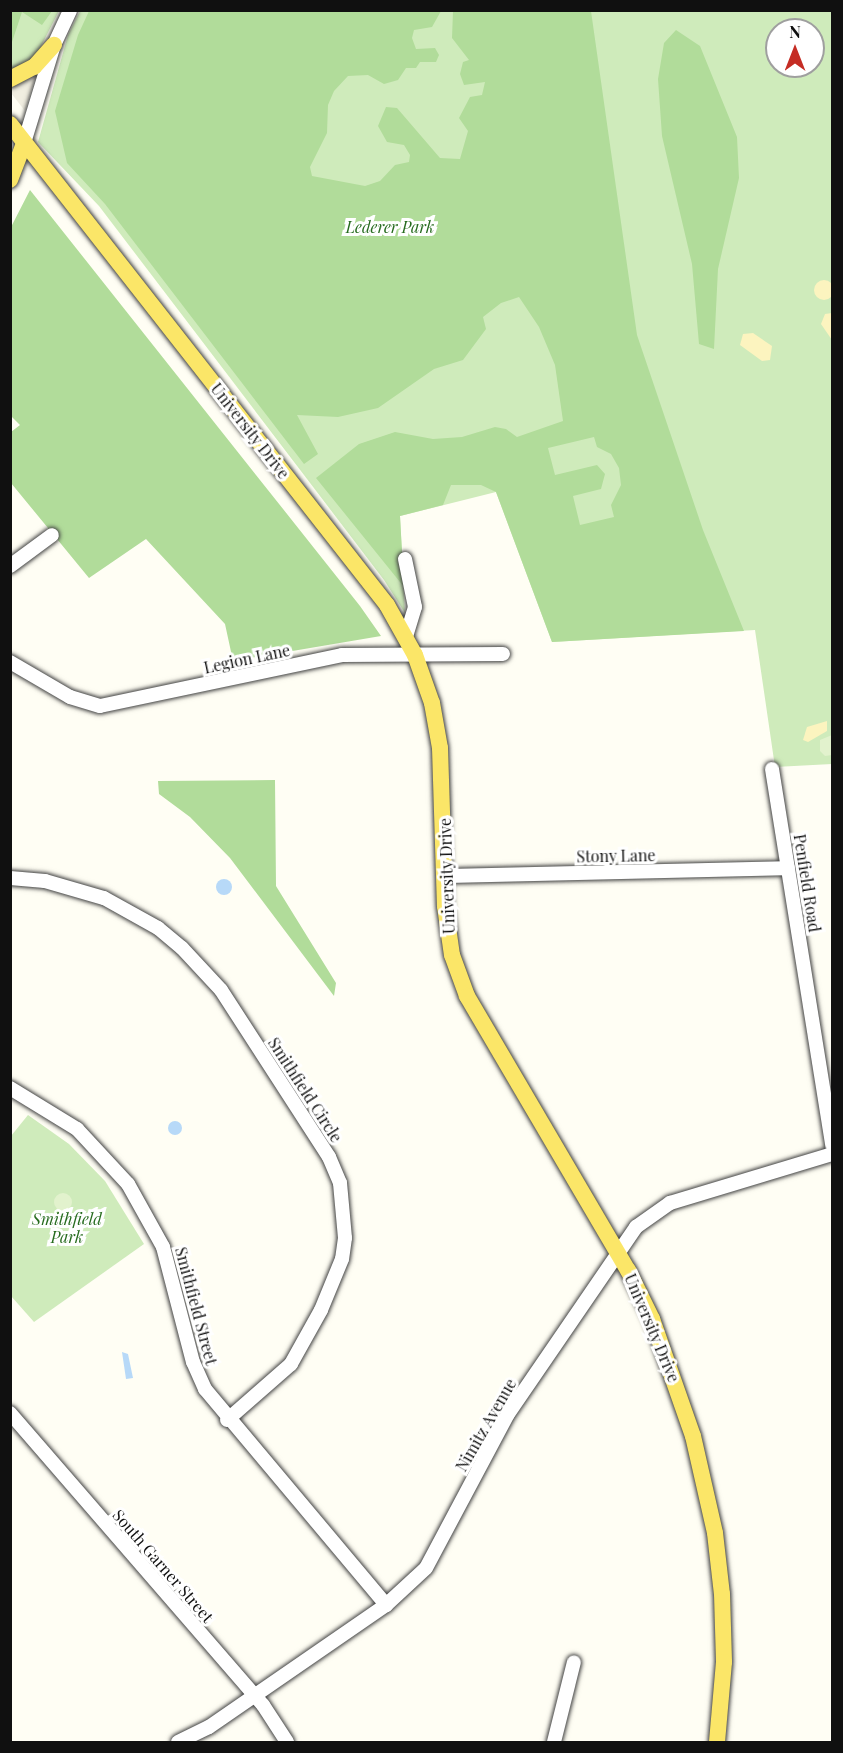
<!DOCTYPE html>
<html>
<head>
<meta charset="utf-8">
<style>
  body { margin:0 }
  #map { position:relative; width:843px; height:1753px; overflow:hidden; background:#fffef4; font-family:"Playfair Display",serif }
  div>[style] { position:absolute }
  .green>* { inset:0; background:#cfebbb }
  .forest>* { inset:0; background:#b1dc9a }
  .sand>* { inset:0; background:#fcf4bf }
  .round { border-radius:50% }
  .pitch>* { inset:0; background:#e2f2cd }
  .plaza>* { inset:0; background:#f1eee1 }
  .water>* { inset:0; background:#b7d9f8 }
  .roads { filter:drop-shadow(0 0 2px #434343) drop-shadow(0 0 2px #434343) }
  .minor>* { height:14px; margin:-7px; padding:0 7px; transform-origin:7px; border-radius:7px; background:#fff }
  .major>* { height:16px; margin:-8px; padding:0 8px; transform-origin:8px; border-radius:8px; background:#fbe668 }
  span { translate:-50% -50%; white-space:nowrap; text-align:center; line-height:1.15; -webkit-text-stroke:6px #fff; paint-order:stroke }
  .park-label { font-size:16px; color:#266b1e; font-style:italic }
  .street-label { font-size:16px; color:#101010 }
  .frame { position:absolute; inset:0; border:12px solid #101010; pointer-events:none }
  .north { position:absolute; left:765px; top:18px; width:60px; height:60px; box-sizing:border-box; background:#fff; border:2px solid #9f9f9f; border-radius:50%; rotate:0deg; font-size:16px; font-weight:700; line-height:24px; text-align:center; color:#101010 }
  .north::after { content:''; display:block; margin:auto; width:21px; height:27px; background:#c52c24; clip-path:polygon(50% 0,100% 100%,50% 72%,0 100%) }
</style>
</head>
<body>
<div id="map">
  <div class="green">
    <div style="clip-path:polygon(11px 11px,59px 11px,38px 52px,26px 67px,11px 74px)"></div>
    <div style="clip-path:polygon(evenodd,80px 11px,832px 11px,832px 764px,775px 767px,755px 630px,552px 642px,496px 492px,400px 516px,405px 613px,384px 580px,99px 206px,38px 142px,68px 35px,80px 11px,777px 30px,813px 30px,813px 66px,777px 66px,777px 30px)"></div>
    <div style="clip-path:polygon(28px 1115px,69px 1144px,105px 1181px,144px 1244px,34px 1322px,11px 1296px,11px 1136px)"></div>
  </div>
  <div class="forest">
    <div style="clip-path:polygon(11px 10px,52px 10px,52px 11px,42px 25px,22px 12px,11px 45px)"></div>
    <div style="clip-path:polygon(evenodd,89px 11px,441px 11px,432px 27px,414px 30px,412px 38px,416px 49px,435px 48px,439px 55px,436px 62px,420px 62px,416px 68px,406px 68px,398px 80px,384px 84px,368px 75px,348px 76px,334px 91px,328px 105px,327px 133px,310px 167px,312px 176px,365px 186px,380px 181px,395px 165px,409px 162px,410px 155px,404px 145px,387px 142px,378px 126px,386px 107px,397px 108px,440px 158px,460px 159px,468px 131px,459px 118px,470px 97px,482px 95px,485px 82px,464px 85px,460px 74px,463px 62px,469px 60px,452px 38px,453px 11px,591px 11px,637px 335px,703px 530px,744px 631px,552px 642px,496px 492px,481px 485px,451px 485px,443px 505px,400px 516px,404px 587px,316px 478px,359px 444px,395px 432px,433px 439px,462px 437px,495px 427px,506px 429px,517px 437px,563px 421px,555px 365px,539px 327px,519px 297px,501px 303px,483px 317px,486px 329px,463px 360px,434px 369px,378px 408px,338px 417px,297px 415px,318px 454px,304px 464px,105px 204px,67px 163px,55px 111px,78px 35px,89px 11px,594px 437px,597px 447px,611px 454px,619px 468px,621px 485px,611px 505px,614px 517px,580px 525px,573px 496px,601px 489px,605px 474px,597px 465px,555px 475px,548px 448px,594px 437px)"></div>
    <div style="clip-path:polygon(676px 30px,700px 46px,737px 137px,739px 178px,718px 269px,714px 349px,699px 344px,692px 264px,662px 136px,658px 79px,664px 43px)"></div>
    <div style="clip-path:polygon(30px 190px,360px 606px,381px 636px,233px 661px,225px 624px,146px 539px,89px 578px,11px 483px,11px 432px,20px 425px,11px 416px,10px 229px)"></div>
    <div style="clip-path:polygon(275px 780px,276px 886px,336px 983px,334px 996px,230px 858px,190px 817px,159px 794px,158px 781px)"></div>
  </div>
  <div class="sand">
    <div class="round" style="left:814px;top:280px;width:20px;height:20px"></div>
    <div style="clip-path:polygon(832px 313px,832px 340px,821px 324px,825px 314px)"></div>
    <div style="clip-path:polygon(753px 333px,772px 346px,770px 360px,762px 361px,740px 345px,743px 334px)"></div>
    <div style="clip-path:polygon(827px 721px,827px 731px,808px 742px,803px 740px,807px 727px)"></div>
  </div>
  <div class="pitch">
    <div style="clip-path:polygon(832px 735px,832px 755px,825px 756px,820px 751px,820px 740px)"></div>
    <div class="round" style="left:54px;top:1193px;width:18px;height:18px"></div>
  </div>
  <div class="plaza">
    <div style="clip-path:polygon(35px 74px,35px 78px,25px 111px,11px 93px,10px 82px)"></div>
  </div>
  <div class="water">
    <div class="round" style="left:216px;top:879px;width:16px;height:16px"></div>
    <div class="round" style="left:168px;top:1121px;width:14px;height:14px"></div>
    <div style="clip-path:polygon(122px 1352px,128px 1354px,133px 1378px,126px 1379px)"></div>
  </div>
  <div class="roads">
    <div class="minor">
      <div style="left:24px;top:143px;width:102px;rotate:-73deg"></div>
      <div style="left:54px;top:45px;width:38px;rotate:-65deg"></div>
      <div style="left:405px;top:559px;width:49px;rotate:78.2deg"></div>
      <div style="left:415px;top:607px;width:31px;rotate:107deg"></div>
      <div style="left:10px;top:566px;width:52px;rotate:-36.4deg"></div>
      <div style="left:10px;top:662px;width:69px;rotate:30.3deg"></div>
      <div style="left:70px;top:697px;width:31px;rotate:17deg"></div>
      <div style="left:100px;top:706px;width:247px;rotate:-11.9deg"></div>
      <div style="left:342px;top:655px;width:161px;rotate:-0.4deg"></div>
      <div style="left:772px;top:769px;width:381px;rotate:80.9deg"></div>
      <div style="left:444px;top:876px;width:344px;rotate:-1.3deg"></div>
      <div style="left:10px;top:878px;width:35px;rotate:5deg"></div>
      <div style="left:45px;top:881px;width:61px;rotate:16.1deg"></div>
      <div style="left:104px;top:898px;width:62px;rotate:29.1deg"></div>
      <div style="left:158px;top:928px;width:31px;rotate:40deg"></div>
      <div style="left:182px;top:948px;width:57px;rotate:47.1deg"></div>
      <div style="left:221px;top:990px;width:199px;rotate:57.1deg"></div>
      <div style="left:329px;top:1157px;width:28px;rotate:67deg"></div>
      <div style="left:340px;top:1183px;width:55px;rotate:84.8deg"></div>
      <div style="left:345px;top:1238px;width:21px;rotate:98deg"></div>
      <div style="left:342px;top:1259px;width:55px;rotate:112.4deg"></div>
      <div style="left:321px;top:1310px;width:62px;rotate:119.1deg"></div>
      <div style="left:291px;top:1364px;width:85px;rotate:138.8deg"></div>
      <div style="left:10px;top:1088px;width:79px;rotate:31.5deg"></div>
      <div style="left:77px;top:1129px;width:75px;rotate:47.2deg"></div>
      <div style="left:128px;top:1184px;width:72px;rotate:60.9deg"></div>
      <div style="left:163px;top:1247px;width:119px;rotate:75.4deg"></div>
      <div style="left:193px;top:1362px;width:30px;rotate:66deg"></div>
      <div style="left:205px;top:1389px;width:282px;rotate:50deg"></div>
      <div style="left:10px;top:1413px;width:386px;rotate:49.1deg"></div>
      <div style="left:263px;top:1705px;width:44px;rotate:57deg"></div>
      <div style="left:178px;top:1742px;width:34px;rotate:-26deg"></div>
      <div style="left:209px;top:1727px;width:215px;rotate:-34.6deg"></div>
      <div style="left:386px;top:1605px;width:54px;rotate:-42.8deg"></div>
      <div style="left:426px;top:1568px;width:174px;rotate:-62deg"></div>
      <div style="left:508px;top:1414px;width:227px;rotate:-55.6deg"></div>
      <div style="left:636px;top:1227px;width:42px;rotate:-35.2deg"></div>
      <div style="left:670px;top:1203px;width:169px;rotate:-16.8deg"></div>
      <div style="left:554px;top:1742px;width:82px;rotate:-76deg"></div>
    </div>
    <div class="major">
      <div style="left:10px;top:79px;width:27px;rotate:-27deg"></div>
      <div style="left:34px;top:67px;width:30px;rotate:-48deg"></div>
      <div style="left:10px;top:124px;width:611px;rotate:51.91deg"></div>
      <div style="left:387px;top:605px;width:57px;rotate:60.8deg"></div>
      <div style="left:415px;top:655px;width:51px;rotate:70.5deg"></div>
      <div style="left:432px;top:703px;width:46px;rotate:79.9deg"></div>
      <div style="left:440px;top:748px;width:158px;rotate:88.2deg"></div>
      <div style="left:445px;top:906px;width:49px;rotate:81.9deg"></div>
      <div style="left:452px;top:955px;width:44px;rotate:69.9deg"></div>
      <div style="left:467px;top:996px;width:318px;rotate:59.6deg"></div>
      <div style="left:628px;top:1270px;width:55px;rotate:63.9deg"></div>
      <div style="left:652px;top:1319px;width:124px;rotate:70.7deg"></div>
      <div style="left:693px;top:1436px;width:99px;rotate:77.2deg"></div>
      <div style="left:715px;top:1533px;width:61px;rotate:83.5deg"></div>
      <div style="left:722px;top:1594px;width:68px;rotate:88.3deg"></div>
      <div style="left:724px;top:1662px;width:80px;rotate:95deg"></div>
      <div style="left:10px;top:180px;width:40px;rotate:-69deg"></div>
    </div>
  </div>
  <div class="park-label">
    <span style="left:390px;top:227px">Lederer Park</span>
    <span style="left:67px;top:1228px">Smithfield<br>Park</span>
  </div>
  <div class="street-label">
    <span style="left:250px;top:431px;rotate:52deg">University Drive</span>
    <span style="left:247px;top:659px;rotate:-12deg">Legion Lane</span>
    <span style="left:616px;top:856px;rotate:-1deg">Stony Lane</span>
    <span style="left:447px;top:876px;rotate:-92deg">University Drive</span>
    <span style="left:807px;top:883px;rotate:81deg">Penfield Road</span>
    <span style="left:305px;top:1090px;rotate:57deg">Smithfield Circle</span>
    <span style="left:196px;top:1306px;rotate:75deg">Smithfield Street</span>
    <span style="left:652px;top:1328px;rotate:67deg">University Drive</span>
    <span style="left:486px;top:1425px;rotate:-60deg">Nimitz Avenue</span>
    <span style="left:163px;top:1566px;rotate:49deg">South Garner Street</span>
  </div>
  <div class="frame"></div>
  <div class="north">N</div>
</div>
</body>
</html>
